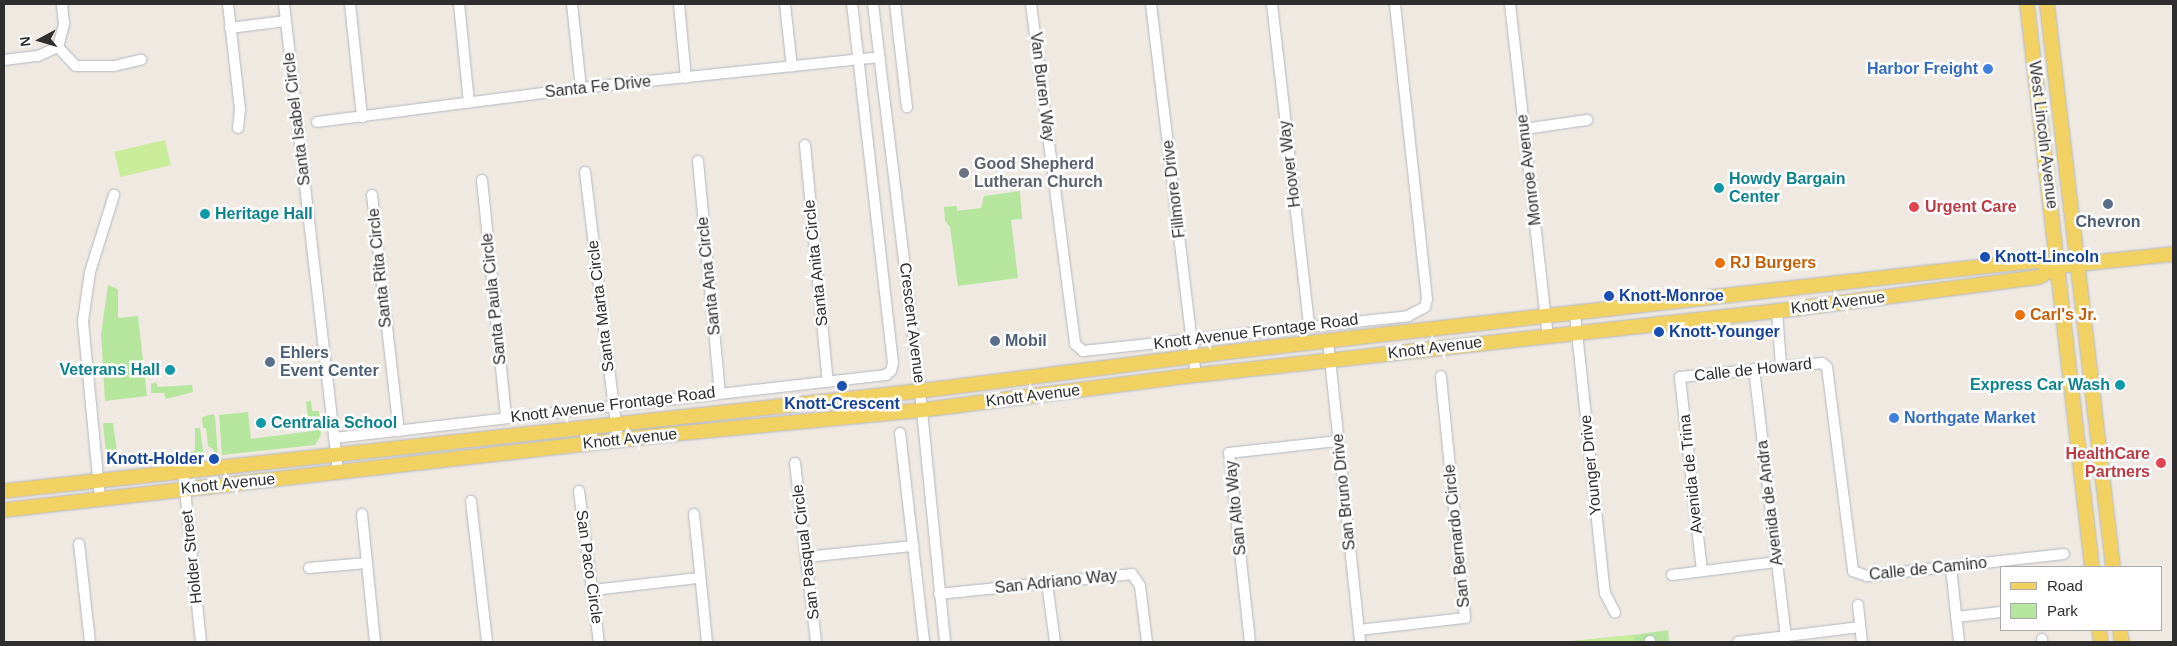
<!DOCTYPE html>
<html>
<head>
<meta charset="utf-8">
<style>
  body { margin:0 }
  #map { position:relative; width:2177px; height:646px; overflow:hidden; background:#efe9e1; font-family:Helvetica,sans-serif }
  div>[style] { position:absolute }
  .green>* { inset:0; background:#b6e59e }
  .pitch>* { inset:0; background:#c9ec9a; transform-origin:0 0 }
  .roads { filter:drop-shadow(0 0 1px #b4b7c1) drop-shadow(0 0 1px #b4b7c1) }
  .minor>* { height:10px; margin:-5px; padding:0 5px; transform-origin:5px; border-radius:5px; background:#fff }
  .major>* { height:14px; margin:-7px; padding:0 7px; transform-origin:7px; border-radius:7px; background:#f2d163 }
  .dots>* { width:14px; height:14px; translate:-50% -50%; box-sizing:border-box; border:2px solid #fff; border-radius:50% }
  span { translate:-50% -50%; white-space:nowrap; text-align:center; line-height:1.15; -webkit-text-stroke:5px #fff; paint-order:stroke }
  .shop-label { font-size:16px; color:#366cbe; font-weight:700 }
  .right { translate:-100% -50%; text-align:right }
  .left { translate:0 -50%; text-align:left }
  .street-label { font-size:16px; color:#2e2e2e }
  .worship-label { font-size:16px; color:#5b616d; font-weight:700 }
  .culture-label { font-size:16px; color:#0d838f; font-weight:700 }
  .health-label { font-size:16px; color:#be3a42; font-weight:700 }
  .service-label { font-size:16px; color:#4e5e75; font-weight:700 }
  .transit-label { font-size:16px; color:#164399; font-weight:700 }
  .food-label { font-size:16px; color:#c56008; font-weight:700 }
  .frame { position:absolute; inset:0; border:5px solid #2e2e2e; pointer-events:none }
  .legend { position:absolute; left:2000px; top:566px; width:162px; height:65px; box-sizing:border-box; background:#fff; border:1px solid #ababab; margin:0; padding:6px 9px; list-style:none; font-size:15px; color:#2e2e2e }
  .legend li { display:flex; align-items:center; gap:10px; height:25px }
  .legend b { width:25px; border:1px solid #ababab }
  .north { position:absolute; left:15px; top:15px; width:50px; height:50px; -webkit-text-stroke:4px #fff; paint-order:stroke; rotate:264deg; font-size:14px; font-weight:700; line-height:20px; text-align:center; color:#2e2e2e }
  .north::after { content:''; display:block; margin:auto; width:18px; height:22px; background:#2e2e2e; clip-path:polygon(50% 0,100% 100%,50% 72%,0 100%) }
</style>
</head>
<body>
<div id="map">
  <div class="green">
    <div style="clip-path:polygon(1020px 191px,1022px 219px,1011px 220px,1018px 278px,958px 286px,950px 227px,945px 221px,944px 207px,957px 206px,957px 211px,981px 208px,984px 196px)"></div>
    <div style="clip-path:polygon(108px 285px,118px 289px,118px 318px,138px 316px,147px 396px,105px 401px,101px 334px)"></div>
    <div style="clip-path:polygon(156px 382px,158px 387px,192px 385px,193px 392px,166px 399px,164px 393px,151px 393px,151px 384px)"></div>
    <div style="clip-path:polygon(311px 401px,312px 411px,319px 411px,321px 435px,315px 445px,222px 455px,219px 415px,248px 412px,251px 439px,313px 431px,313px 418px,308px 417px,306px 402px)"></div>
    <div style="clip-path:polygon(213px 414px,215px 416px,218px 457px,215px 457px,214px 450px,208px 446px,206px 428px,203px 428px,202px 417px)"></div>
    <div style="clip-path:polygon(103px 423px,113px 423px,118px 460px,195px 451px,195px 428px,200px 428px,204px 458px,114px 467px,107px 462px)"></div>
    <div style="clip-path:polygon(1668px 630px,1669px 642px,1561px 642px,1634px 635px)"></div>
  </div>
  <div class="pitch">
    <div style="left:165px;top:140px;width:26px;height:52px;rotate:77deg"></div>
    <div style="clip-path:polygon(1634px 635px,1634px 642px,1561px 642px)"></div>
  </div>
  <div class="roads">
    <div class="minor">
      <div style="left:228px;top:4px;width:106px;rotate:83.5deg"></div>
      <div style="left:240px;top:109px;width:19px;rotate:96deg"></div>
      <div style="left:284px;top:4px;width:472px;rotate:83.4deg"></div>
      <div style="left:350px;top:4px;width:114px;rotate:83.9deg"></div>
      <div style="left:459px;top:4px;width:99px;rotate:84.2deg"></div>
      <div style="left:572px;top:4px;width:84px;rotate:83.9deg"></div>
      <div style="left:679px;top:4px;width:74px;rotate:84.6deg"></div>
      <div style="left:785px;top:4px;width:63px;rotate:83.7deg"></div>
      <div style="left:873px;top:4px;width:390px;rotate:83.1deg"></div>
      <div style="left:920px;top:391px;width:252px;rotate:84.3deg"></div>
      <div style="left:895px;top:4px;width:104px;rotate:83.4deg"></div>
      <div style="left:1031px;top:4px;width:343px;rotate:82.6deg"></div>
      <div style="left:1075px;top:344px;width:11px;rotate:41deg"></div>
      <div style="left:1083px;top:351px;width:327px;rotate:-6.1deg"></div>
      <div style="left:1408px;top:316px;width:19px;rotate:-28deg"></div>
      <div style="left:1425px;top:307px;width:8px;rotate:-76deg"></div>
      <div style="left:1427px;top:299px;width:297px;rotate:-96.2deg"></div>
      <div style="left:1151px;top:4px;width:374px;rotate:83.1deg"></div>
      <div style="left:1272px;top:4px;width:323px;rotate:83.4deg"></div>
      <div style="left:1510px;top:4px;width:333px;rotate:83.5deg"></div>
      <div style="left:230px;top:28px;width:56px;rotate:-7.1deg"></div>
      <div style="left:58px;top:47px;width:24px;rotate:-75deg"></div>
      <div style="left:64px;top:24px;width:20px;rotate:-96deg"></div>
      <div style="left:4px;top:60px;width:34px;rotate:-7deg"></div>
      <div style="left:38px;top:56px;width:22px;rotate:-24deg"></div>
      <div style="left:58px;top:47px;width:26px;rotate:47deg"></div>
      <div style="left:76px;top:66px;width:38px"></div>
      <div style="left:114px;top:66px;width:28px;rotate:-13deg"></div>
      <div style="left:317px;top:122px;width:266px;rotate:-7.3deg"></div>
      <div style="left:581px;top:88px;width:300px;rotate:-5.9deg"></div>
      <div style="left:1524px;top:129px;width:64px;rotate:-8.1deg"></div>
      <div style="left:805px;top:145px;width:238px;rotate:84.5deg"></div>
      <div style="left:698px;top:161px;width:232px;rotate:84.6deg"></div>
      <div style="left:585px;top:172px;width:270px;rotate:83deg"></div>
      <div style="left:482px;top:180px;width:239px;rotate:84.2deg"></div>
      <div style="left:372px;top:195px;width:238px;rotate:83.5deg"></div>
      <div style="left:1777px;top:311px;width:55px;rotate:85.8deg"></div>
      <div style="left:1575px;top:314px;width:281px;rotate:83.9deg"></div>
      <div style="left:1605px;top:593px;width:22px;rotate:63deg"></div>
      <div style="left:1328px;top:341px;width:303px;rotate:83.9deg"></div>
      <div style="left:1754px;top:369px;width:269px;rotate:83.2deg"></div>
      <div style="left:900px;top:433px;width:210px;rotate:83.4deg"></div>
      <div style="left:334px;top:438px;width:556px;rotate:-6.51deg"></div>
      <div style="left:886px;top:375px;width:6px;rotate:-39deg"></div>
      <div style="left:891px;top:371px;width:8px;rotate:-76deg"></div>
      <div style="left:893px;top:363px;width:361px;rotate:-96.5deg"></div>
      <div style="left:795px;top:463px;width:180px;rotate:83.3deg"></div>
      <div style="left:183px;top:471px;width:172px;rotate:84deg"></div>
      <div style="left:579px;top:491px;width:152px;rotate:82.5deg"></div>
      <div style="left:100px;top:498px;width:178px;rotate:-95.5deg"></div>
      <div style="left:83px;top:321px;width:49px;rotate:-81.9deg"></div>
      <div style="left:90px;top:272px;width:81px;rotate:-72.7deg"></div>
      <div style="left:471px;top:501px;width:142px;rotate:83.5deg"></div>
      <div style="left:362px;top:514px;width:129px;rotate:84.2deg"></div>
      <div style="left:694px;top:514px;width:129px;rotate:84.2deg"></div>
      <div style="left:79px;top:544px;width:99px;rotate:83.6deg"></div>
      <div style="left:806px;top:557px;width:108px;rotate:-5.9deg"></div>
      <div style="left:1951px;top:567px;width:75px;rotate:83.9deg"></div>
      <div style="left:309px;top:568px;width:58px;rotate:-4.9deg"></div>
      <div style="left:1702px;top:571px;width:195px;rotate:-96.5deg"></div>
      <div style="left:1680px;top:377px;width:143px;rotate:-5.6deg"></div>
      <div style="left:1822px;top:363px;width:6px;rotate:39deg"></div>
      <div style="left:1827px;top:367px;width:206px;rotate:82.7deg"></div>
      <div style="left:1853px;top:571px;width:15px;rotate:20deg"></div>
      <div style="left:1867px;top:576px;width:198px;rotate:-6.4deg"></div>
      <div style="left:1672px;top:575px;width:106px;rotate:-7.1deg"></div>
      <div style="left:1047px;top:583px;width:60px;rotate:82.3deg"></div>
      <div style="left:593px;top:590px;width:107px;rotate:-6.5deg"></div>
      <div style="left:939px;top:594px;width:194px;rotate:-5.9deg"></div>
      <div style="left:1132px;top:574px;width:14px;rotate:56deg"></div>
      <div style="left:1140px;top:586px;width:56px;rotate:82.9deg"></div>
      <div style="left:1858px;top:605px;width:37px;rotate:84deg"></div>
      <div style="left:1956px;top:617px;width:45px;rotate:-6.3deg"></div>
      <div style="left:1359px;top:630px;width:107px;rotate:-6.5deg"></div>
      <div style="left:1465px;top:618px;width:243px;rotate:-95.7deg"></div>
      <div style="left:2042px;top:639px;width:3px;rotate:90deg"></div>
      <div style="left:1650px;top:641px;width:1px;rotate:90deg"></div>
      <div style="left:1250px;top:642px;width:190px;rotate:-96.3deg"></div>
      <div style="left:1229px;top:453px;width:110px;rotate:-6.3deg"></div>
      <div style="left:1738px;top:642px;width:123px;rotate:-7deg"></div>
    </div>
    <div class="major">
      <div style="left:2027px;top:4px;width:567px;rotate:83.41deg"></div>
      <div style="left:2047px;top:4px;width:567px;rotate:83.31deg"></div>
      <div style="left:4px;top:491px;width:921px;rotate:-6.23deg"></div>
      <div style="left:920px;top:391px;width:320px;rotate:-7.2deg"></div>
      <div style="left:1237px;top:351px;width:737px;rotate:-6.47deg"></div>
      <div style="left:1969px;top:268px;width:68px;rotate:-5.9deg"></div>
      <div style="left:2037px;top:261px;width:23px;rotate:13deg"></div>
      <div style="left:2059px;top:266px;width:115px;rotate:-6deg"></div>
      <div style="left:4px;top:510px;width:672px;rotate:-6.49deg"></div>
      <div style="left:672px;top:434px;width:251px;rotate:-5.5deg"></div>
      <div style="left:922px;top:410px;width:277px;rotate:-7.3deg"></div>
      <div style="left:1197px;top:375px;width:584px;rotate:-6.3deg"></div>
      <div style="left:1777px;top:311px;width:264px;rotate:-7.4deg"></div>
      <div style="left:2039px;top:277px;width:23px;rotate:-29deg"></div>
      <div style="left:2099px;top:630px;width:12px;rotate:81deg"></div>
      <div style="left:2120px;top:630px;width:12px;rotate:81deg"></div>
    </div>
  </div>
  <div class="dots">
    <div style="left:1988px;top:69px;background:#3f7fe0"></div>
    <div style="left:964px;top:173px;background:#6b7280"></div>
    <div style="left:1719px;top:188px;background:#0f9aa8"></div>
    <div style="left:2108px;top:204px;background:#5c6f8a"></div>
    <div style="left:1914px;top:207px;background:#e0444e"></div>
    <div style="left:205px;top:214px;background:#0f9aa8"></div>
    <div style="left:1985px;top:257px;background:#1a4fb4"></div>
    <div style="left:1720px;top:263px;background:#e8710a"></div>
    <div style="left:1609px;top:296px;background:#1a4fb4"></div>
    <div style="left:2020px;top:315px;background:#e8710a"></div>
    <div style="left:1659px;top:332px;background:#1a4fb4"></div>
    <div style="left:995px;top:341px;background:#5c6f8a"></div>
    <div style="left:270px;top:362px;background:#5c6f8a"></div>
    <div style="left:170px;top:370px;background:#0f9aa8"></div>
    <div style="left:2120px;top:385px;background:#0f9aa8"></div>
    <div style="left:842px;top:386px;background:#1a4fb4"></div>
    <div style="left:1894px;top:418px;background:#3f7fe0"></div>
    <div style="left:261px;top:423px;background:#0f9aa8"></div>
    <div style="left:214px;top:459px;background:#1a4fb4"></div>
    <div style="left:2161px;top:463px;background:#e0444e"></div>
  </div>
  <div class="shop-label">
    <span class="right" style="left:1978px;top:69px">Harbor Freight</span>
    <span class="left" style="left:1904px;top:418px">Northgate Market</span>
  </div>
  <div class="street-label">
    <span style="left:598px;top:87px;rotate:-6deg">Santa Fe Drive</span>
    <span style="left:1042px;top:87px;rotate:83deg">Van Buren Way</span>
    <span style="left:297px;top:119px;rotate:-97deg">Santa Isabel Circle</span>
    <span style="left:2043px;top:135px;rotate:83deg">West Lincoln Avenue</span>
    <span style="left:1290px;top:164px;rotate:-97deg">Hoover Way</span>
    <span style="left:1529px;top:170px;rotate:-97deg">Monroe Avenue</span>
    <span style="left:1174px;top:189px;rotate:-97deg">Fillmore Drive</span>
    <span style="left:816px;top:263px;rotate:-96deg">Santa Anita Circle</span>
    <span style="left:380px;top:268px;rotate:-96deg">Santa Rita Circle</span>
    <span style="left:709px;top:276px;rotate:-96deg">Santa Ana Circle</span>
    <span style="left:494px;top:299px;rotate:-96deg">Santa Paula Circle</span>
    <span style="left:1838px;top:303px;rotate:-7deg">Knott Avenue</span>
    <span style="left:601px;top:306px;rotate:-97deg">Santa Marta Circle</span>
    <span style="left:912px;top:323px;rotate:83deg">Crescent Avenue</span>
    <span style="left:1256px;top:332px;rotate:-7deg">Knott Avenue Frontage Road</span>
    <span style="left:1435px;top:348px;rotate:-7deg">Knott Avenue</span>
    <span style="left:1753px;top:370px;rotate:-6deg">Calle de Howard</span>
    <span style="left:1033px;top:396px;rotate:-7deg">Knott Avenue</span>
    <span style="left:613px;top:405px;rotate:-7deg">Knott Avenue Frontage Road</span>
    <span style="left:630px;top:439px;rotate:-6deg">Knott Avenue</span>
    <span style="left:1591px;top:465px;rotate:-96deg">Younger Drive</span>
    <span style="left:1691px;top:474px;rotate:-96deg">Avenida de Trina</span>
    <span style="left:228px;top:484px;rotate:-6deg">Knott Avenue</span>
    <span style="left:1344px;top:492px;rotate:-96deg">San Bruno Drive</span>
    <span style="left:1770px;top:503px;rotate:-97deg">Avenida de Andra</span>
    <span style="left:1236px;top:508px;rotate:-96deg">San Alto Way</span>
    <span style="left:1457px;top:536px;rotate:-96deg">San Bernardo Circle</span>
    <span style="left:806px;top:552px;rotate:-97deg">San Pasqual Circle</span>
    <span style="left:192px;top:557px;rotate:-96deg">Holder Street</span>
    <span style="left:589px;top:567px;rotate:82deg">San Paco Circle</span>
    <span style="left:1928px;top:569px;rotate:-6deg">Calle de Camino</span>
    <span style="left:1056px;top:582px;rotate:-6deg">San Adriano Way</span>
  </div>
  <div class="worship-label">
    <span class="left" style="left:974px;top:173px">Good Shepherd<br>Lutheran Church</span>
  </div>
  <div class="culture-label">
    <span class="left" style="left:1729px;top:188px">Howdy Bargain<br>Center</span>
    <span class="left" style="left:215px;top:214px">Heritage Hall</span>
    <span class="right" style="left:160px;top:370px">Veterans Hall</span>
    <span class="right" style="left:2110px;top:385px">Express Car Wash</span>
    <span class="left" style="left:271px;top:423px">Centralia School</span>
  </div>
  <div class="health-label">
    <span class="left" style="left:1925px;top:207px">Urgent Care</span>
    <span class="right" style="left:2150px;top:463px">HealthCare<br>Partners</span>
  </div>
  <div class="service-label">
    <span style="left:2108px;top:222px">Chevron</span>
    <span class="left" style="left:1005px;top:341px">Mobil</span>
    <span class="left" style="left:280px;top:362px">Ehlers<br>Event Center</span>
  </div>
  <div class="transit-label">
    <span class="left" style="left:1995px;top:257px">Knott-Lincoln</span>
    <span class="left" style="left:1619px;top:296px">Knott-Monroe</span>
    <span class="left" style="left:1669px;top:332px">Knott-Younger</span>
    <span style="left:842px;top:404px">Knott-Crescent</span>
    <span class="right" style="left:204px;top:459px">Knott-Holder</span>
  </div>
  <div class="food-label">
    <span class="left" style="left:1730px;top:263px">RJ Burgers</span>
    <span class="left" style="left:2030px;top:315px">Carl's Jr.</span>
  </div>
  <div class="frame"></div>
  <ul class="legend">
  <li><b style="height:6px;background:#f2d163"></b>Road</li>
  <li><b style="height:14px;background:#b6e59e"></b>Park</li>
  </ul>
  <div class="north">N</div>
</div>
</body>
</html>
